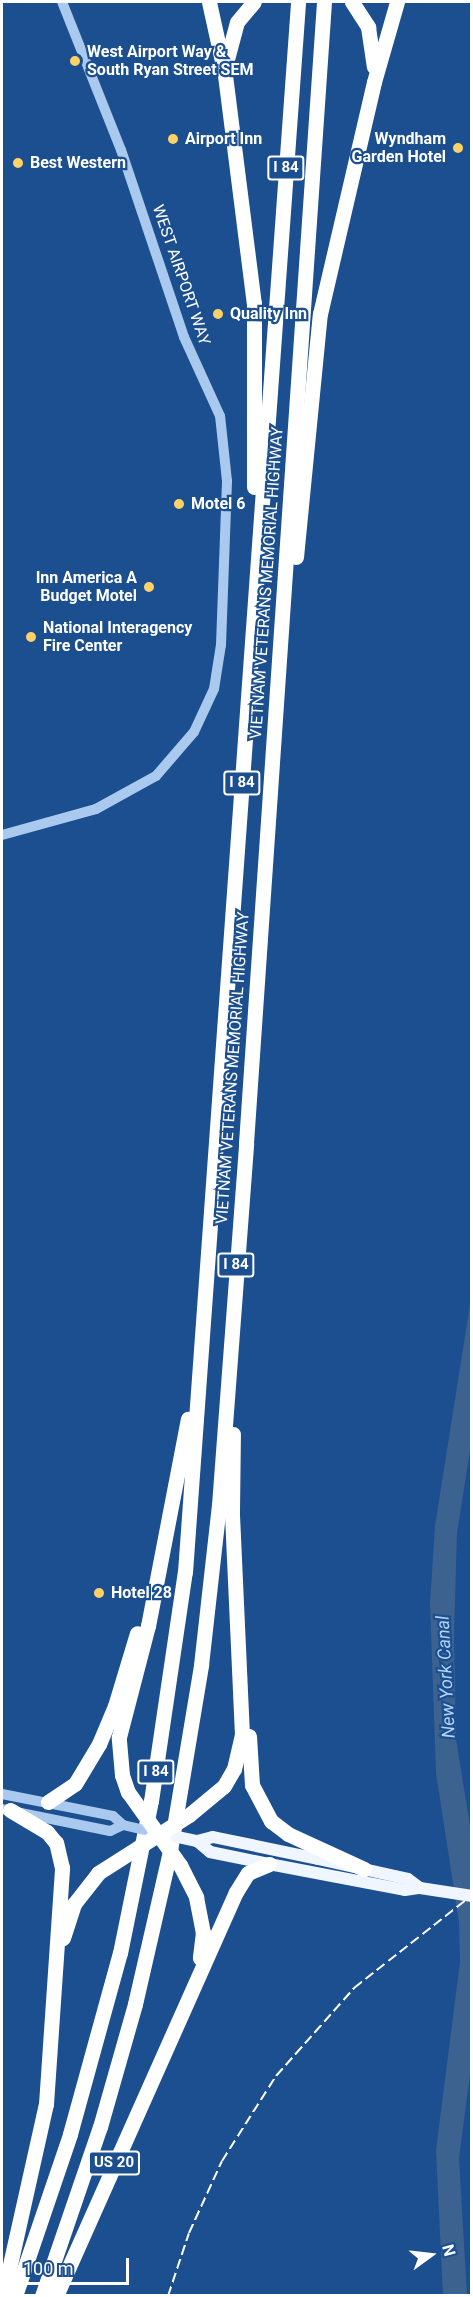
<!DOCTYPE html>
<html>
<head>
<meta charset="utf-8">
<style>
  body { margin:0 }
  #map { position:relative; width:473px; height:2297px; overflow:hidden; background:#1b4f8f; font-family:Roboto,sans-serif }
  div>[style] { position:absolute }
  .water>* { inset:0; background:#3c6290 }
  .tertiary>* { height:10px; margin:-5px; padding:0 5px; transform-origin:5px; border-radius:5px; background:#a9c9ee }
  .primary>* { height:12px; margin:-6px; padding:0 6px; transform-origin:6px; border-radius:6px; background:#f0f6ff }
  .motorway>* { height:15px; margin:-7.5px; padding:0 7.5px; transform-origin:7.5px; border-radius:7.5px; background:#fff }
  .rail>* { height:2px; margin-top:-1px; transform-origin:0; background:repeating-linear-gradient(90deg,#fff 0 10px,transparent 0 14.5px) }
  .tertiary-bridge>* { height:10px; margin:-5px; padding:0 5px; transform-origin:5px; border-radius:5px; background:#a9c9ee }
  .primary-bridge>* { height:12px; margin:-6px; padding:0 6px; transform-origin:6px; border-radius:6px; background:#f0f6ff }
  .motorway-bridge>* { height:15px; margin:-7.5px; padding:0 7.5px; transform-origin:7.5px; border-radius:7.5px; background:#fff }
  .dots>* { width:16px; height:16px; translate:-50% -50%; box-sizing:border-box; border:3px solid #1b4f8f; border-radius:50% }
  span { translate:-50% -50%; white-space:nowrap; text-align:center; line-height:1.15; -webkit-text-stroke:4.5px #1b4f8f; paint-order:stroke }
  .shield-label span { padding:2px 4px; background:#1b4f8f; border:2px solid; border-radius:4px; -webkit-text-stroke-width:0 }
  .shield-label { font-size:15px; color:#fff; font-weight:700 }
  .poi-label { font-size:16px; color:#fff; font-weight:700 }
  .left { translate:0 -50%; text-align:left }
  .right { translate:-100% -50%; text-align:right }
  .street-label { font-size:16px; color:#fff }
  .water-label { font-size:18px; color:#b5d3f5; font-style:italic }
  .frame { position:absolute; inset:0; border:3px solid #fff; pointer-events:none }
  .north { position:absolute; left:401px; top:2225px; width:60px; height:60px; -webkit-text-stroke:4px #1b4f8f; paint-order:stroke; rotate:75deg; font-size:16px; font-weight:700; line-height:24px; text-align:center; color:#fff }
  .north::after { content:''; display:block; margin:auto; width:21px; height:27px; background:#fff; clip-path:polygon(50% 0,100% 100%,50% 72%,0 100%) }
  .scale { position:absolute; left:12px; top:2258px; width:117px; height:27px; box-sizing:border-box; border:3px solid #fff; border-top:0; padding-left:8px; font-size:18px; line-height:21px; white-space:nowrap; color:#fff; -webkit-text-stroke:4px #1b4f8f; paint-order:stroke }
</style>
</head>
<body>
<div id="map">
  <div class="water">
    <div style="clip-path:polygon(471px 1298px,471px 1444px,457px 1533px,454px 1634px,456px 1739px,472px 1838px,472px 2059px,459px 2158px,467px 2295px,443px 2296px,436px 2150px,460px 1962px,459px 1922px,436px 1773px,430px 1603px,435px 1526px)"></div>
  </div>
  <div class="tertiary">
    <div style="left:2px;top:835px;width:98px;rotate:-15.5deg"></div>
    <div style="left:96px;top:809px;width:68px;rotate:-28.8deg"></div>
    <div style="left:156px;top:776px;width:58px;rotate:-49.2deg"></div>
    <div style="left:194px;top:732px;width:47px;rotate:-65.1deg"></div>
    <div style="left:214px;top:689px;width:45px;rotate:-81deg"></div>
    <div style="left:221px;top:645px;width:164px;rotate:-87.9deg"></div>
    <div style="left:227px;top:481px;width:65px;rotate:-96.1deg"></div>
    <div style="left:220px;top:416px;width:87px;rotate:-114.5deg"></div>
    <div style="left:184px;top:337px;width:197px;rotate:-108.6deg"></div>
    <div style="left:121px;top:150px;width:159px;rotate:-111.7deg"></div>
    <div style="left:2px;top:1794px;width:113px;rotate:11.2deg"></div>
    <div style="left:113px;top:1816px;width:13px;rotate:42deg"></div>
    <div style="left:123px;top:1825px;width:14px;rotate:155deg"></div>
    <div style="left:110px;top:1831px;width:110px;rotate:-168.5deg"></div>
  </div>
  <div class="primary">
    <div style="left:197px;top:1841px;width:16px;rotate:-14deg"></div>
    <div style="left:213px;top:1837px;width:107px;rotate:11.8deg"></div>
    <div style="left:318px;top:1859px;width:92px;rotate:12.5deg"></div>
    <div style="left:408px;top:1879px;width:15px;rotate:37deg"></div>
    <div style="left:197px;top:1841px;width:17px;rotate:40deg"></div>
    <div style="left:210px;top:1852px;width:60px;rotate:11.5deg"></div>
    <div style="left:269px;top:1864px;width:138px;rotate:10.8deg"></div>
    <div style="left:405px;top:1890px;width:15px;rotate:-8deg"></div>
  </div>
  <div class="motorway">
    <div style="left:209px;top:2px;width:75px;rotate:77.6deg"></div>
    <div style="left:225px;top:75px;width:230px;rotate:82.8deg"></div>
    <div style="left:254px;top:303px;width:184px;rotate:90deg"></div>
    <div style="left:352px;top:2px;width:30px;rotate:57deg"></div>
    <div style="left:368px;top:27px;width:40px;rotate:81.5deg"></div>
    <div style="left:226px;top:63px;width:42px;rotate:-75deg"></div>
    <div style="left:237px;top:22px;width:26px;rotate:-50deg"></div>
    <div style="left:296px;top:557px;width:244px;rotate:-84.4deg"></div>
    <div style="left:320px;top:314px;width:238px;rotate:-76.9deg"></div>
    <div style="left:374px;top:82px;width:83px;rotate:-74deg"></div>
    <div style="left:249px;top:1736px;width:49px;rotate:86.5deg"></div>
    <div style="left:252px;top:1785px;width:41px;rotate:62.2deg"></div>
    <div style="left:271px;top:1821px;width:21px;rotate:37deg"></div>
    <div style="left:288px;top:1834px;width:84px;rotate:24.7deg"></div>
    <div style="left:122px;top:1775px;width:38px;rotate:-95deg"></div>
    <div style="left:119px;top:1737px;width:115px;rotate:-75.4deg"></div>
    <div style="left:148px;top:1626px;width:211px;rotate:-79.1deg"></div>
    <div style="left:224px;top:1786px;width:20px;rotate:-60deg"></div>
    <div style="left:234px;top:1769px;width:35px;rotate:-77deg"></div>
    <div style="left:242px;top:1735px;width:224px;rotate:-92.6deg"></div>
    <div style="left:232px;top:1511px;width:77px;rotate:-89.3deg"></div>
    <div style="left:48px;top:1802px;width:32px;rotate:-34deg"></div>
    <div style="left:75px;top:1784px;width:47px;rotate:-59deg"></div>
    <div style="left:99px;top:1744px;width:41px;rotate:-67.2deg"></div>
    <div style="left:115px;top:1706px;width:76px;rotate:-73.2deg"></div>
    <div style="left:196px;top:1897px;width:36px;rotate:79deg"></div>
    <div style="left:203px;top:1932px;width:26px;rotate:97deg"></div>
    <div style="left:63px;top:1938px;width:36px;rotate:-72deg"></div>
    <div style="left:74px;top:1904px;width:39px;rotate:-52deg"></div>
    <div style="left:3px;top:2296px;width:197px;rotate:-77.4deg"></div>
    <div style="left:46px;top:2104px;width:237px;rotate:-86.1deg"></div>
    <div style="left:62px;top:1868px;width:26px;rotate:-103deg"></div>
    <div style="left:56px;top:1843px;width:14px;rotate:-129deg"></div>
    <div style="left:47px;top:1832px;width:43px;rotate:-149.3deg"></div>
    <div style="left:15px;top:2296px;width:171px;rotate:-71.2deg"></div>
    <div style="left:70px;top:2134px;width:188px;rotate:-74.6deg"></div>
    <div style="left:120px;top:1953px;width:155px;rotate:-78.5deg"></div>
    <div style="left:151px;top:1801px;width:232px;rotate:-81.6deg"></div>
    <div style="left:185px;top:1572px;width:1574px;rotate:-85.88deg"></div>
    <div style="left:42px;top:2296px;width:179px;rotate:-71.1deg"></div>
    <div style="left:100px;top:2127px;width:128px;rotate:-74.1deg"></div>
    <div style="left:135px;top:2004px;width:157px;rotate:-77.1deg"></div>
    <div style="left:170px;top:1851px;width:189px;rotate:-80.5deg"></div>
    <div style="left:201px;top:1665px;width:161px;rotate:-83.6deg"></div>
    <div style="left:219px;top:1505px;width:363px;rotate:-85.7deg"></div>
    <div style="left:246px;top:1143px;width:1144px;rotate:-86.09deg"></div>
    <div style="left:56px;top:2296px;width:442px;rotate:-66deg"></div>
    <div style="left:236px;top:1892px;width:22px;rotate:-58deg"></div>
    <div style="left:248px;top:1873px;width:23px;rotate:-23deg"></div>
  </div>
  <div class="rail">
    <div style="left:168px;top:2296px;width:66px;rotate:-71.6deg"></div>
    <div style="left:189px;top:2233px;width:79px;rotate:-65.4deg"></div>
    <div style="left:222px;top:2161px;width:101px;rotate:-57.6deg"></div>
    <div style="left:276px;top:2076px;width:118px;rotate:-48.4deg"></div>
    <div style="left:354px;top:1988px;width:150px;rotate:-38.2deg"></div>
  </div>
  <div class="tertiary-bridge">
    <div style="left:123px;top:1825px;width:36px;rotate:13deg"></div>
  </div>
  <div class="primary-bridge">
    <div style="left:159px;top:1833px;width:39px;rotate:12deg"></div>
    <div style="left:420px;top:1888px;width:53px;rotate:8.7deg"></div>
  </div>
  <div class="motorway-bridge">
    <div style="left:122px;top:1775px;width:18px;rotate:71deg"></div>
    <div style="left:128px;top:1792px;width:90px;rotate:54.5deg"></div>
    <div style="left:180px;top:1865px;width:36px;rotate:63deg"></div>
    <div style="left:98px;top:1873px;width:108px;rotate:-32.5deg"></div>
    <div style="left:189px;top:1815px;width:45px;rotate:-39.6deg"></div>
  </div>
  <div class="dots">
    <div style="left:75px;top:61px;background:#ffd166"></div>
    <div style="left:173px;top:139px;background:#ffd166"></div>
    <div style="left:458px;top:148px;background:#ffd166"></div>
    <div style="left:18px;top:163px;background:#ffd166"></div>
    <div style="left:218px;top:314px;background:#ffd166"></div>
    <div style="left:179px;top:504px;background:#ffd166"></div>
    <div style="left:149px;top:587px;background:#ffd166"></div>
    <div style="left:31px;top:637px;background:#ffd166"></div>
    <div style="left:99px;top:1593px;background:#ffd166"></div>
  </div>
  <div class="shield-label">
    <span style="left:286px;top:168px">I 84</span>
    <span style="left:242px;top:783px">I 84</span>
    <span style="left:236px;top:1265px">I 84</span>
    <span style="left:156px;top:1772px">I 84</span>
    <span style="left:114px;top:2163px">US 20</span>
  </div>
  <div class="poi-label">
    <span class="left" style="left:87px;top:61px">West Airport Way &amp;<br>South Ryan Street SEM</span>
    <span class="left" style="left:185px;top:139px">Airport Inn</span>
    <span class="right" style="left:446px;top:148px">Wyndham<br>Garden Hotel</span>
    <span class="left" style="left:30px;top:163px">Best Western</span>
    <span class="left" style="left:230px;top:314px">Quality Inn</span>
    <span class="left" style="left:191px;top:504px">Motel 6</span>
    <span class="right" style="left:137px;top:587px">Inn America A<br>Budget Motel</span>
    <span class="left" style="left:43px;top:637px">National Interagency<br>Fire Center</span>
    <span class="left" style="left:111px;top:1593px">Hotel 28</span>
  </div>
  <div class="street-label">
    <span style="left:181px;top:275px;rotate:71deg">WEST AIRPORT WAY</span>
    <span style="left:267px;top:583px;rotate:-86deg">VIETNAM VETERANS MEMORIAL HIGHWAY</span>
    <span style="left:233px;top:1068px;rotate:-86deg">VIETNAM VETERANS MEMORIAL HIGHWAY</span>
  </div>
  <div class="water-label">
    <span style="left:446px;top:1677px;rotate:-93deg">New York Canal</span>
  </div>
  <div class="frame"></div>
  <div class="north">N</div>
  <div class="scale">100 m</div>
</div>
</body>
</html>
